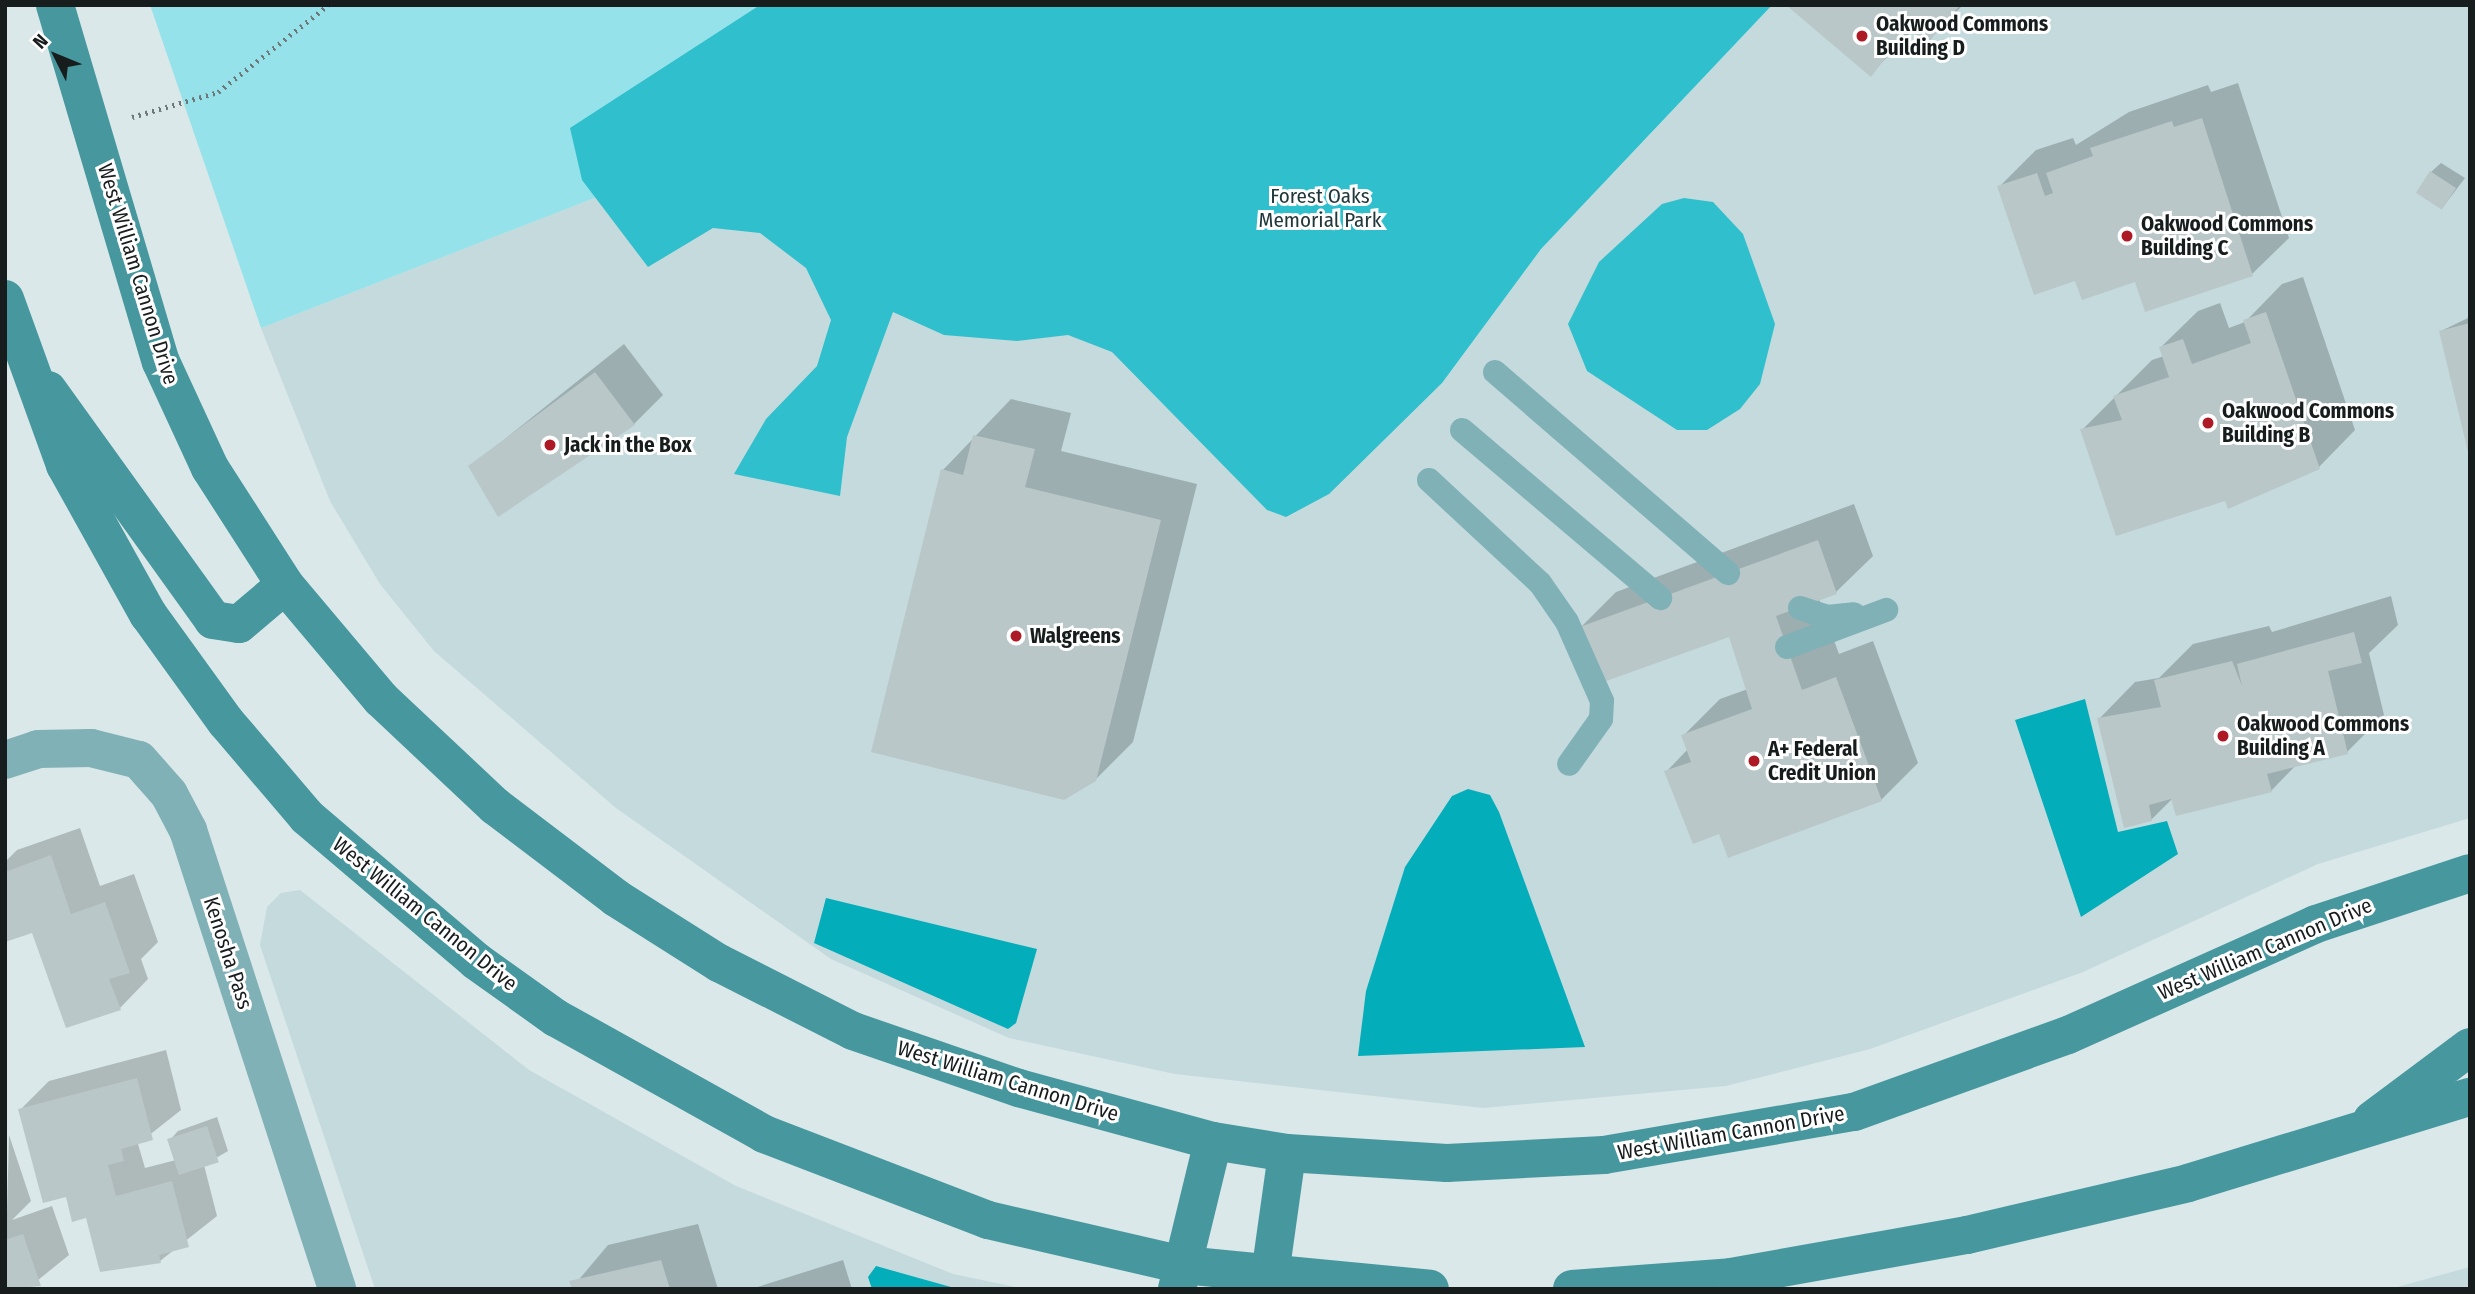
<!DOCTYPE html>
<html>
<head>
<meta charset="utf-8">
<style>
  body { margin:0 }
  #map { position:relative; width:2475px; height:1294px; overflow:hidden; background:#dae8e9; font-family:"Fira Sans Condensed",sans-serif }
  div>[style] { position:absolute }
  .built>* { inset:0; background:#c4dadd }
  .green>* { inset:0; background:#96e2ea }
  .forest>* { inset:0; background:#30bfcc }
  .water>* { inset:0; background:#03adba }
  .shadow>* { inset:0; background:#0003 }
  .building>* { inset:0; background:#bac7c8; transform-origin:0 0 }
  .path>* { height:4.5px; margin-top:-2.25px; transform-origin:0; background:repeating-linear-gradient(90deg,#6f7878 0 2px,transparent 0 7px) }
  .service>* { height:24px; margin:-12px; padding:0 12px; transform-origin:12px; border-radius:12px; background:#80b1b6 }
  .minor>* { height:38px; margin:-19px; padding:0 19px; transform-origin:19px; border-radius:19px; background:#80b1b6 }
  .secondary>* { height:38px; margin:-19px; padding:0 19px; transform-origin:19px; border-radius:19px; background:#47979f }
  .dots>* { width:19px; height:19px; translate:-50% -50%; box-sizing:border-box; border:4px solid #fff; border-radius:50% }
  span { translate:-50% -50%; white-space:nowrap; text-align:center; line-height:1.15; -webkit-text-stroke:6px #fff; paint-order:stroke }
  .poi-label { font-size:21px; color:#171c1c; font-weight:700 }
  .left { translate:0 -50%; text-align:left }
  .park-label { font-size:21px; color:#21383a }
  .street-label { font-size:21px; color:#171c1c }
  .frame { position:absolute; inset:0; border:7px solid #171c1c; pointer-events:none }
  .north { position:absolute; left:21px; top:21px; width:70px; height:70px; -webkit-text-stroke:5px #fff; paint-order:stroke; rotate:313deg; font-size:19px; font-weight:700; line-height:28px; text-align:center; color:#171c1c }
  .north::after { content:''; display:block; margin:auto; width:24px; height:32px; background:#171c1c; clip-path:polygon(50% 0,100% 100%,50% 72%,0 100%) }
</style>
</head>
<body>
<div id="map">
  <div class="built">
    <div style="clip-path:polygon(1772px 5px,2470px 5px,2470px 818px,2318px 864px,2083px 972px,1870px 1049px,1726px 1086px,1483px 1108px,1175px 1074px,1009px 1038px,831px 959px,616px 808px,434px 651px,380px 584px,330px 501px,261px 328px,889px 83px,1442px 383px,1541px 249px)"></div>
    <div style="clip-path:polygon(300px 890px,529px 1070px,736px 1186px,953px 1274px,1025px 1289px,375px 1289px,260px 945px,267px 907px,281px 893px)"></div>
    <div style="clip-path:polygon(2470px 1267px,2470px 1289px,2390px 1289px)"></div>
  </div>
  <div class="green">
    <div style="clip-path:polygon(150px 5px,1772px 5px,1541px 249px,1442px 383px,889px 83px,261px 328px)"></div>
  </div>
  <div class="forest">
    <div style="clip-path:polygon(760px 5px,1772px 5px,1541px 249px,1442px 383px,1329px 494px,1286px 517px,1267px 510px,1112px 352px,1068px 335px,1017px 341px,944px 335px,893px 312px,847px 437px,840px 496px,734px 474px,766px 419px,817px 366px,831px 320px,806px 268px,760px 233px,713px 228px,648px 267px,582px 180px,570px 128px)"></div>
    <div style="clip-path:polygon(1684px 198px,1713px 202px,1743px 234px,1775px 324px,1760px 384px,1740px 409px,1707px 430px,1677px 430px,1587px 371px,1568px 324px,1599px 262px,1662px 204px)"></div>
  </div>
  <div class="water">
    <div style="clip-path:polygon(2085px 699px,2118px 832px,2167px 821px,2178px 854px,2081px 917px,2015px 720px)"></div>
    <div style="clip-path:polygon(1468px 789px,1490px 795px,1499px 812px,1585px 1047px,1358px 1056px,1366px 991px,1405px 867px,1452px 796px)"></div>
    <div style="clip-path:polygon(826px 898px,1037px 949px,1016px 1023px,1008px 1029px,814px 943px)"></div>
    <div style="clip-path:polygon(876px 1266px,958px 1289px,872px 1289px,868px 1277px)"></div>
  </div>
  <div class="shadow">
    <div style="clip-path:polygon(1789px 5px,1963px 5px,1927px 41px,1913px 30px,1871px 74px)"></div>
    <div style="clip-path:polygon(2238px 83px,2289px 238px,2252px 274px,2137px 280px,1999px 187px,2036px 150px,2073px 138px,2076px 145px,2129px 112px,2208px 85px,2211px 92px)"></div>
    <div style="clip-path:polygon(2441px 163px,2465px 178px,2443px 207px,2431px 172px)"></div>
    <div style="clip-path:polygon(2303px 277px,2355px 430px,2319px 467px,2226px 499px,2082px 430px,2152px 360px,2164px 356px,2161px 347px,2198px 311px,2220px 303px,2229px 328px,2245px 322px,2282px 284px)"></div>
    <div style="clip-path:polygon(2470px 317px,2470px 453px,2441px 331px)"></div>
    <div style="clip-path:polygon(624px 344px,663px 395px,634px 424px,499px 514px,471px 466px)"></div>
    <div style="clip-path:polygon(1011px 399px,1071px 413px,1061px 451px,1197px 484px,1133px 742px,1095px 780px,943px 470px)"></div>
    <div style="clip-path:polygon(1854px 504px,1873px 556px,1836px 592px,1819px 599px,1839px 654px,1873px 641px,1918px 763px,1881px 800px,1720px 832px,1666px 772px,1688px 749px,1683px 736px,1720px 699px,1748px 689px,1730px 634px,1579px 629px,1616px 592px)"></div>
    <div style="clip-path:polygon(2391px 596px,2398px 625px,2369px 653px,2384px 715px,2347px 752px,2297px 764px,2271px 791px,2173px 798px,2151px 820px,2099px 719px,2135px 682px,2159px 678px,2193px 644px,2269px 626px,2272px 632px)"></div>
    <div style="clip-path:polygon(80px 828px,100px 886px,134px 874px,158px 942px,141px 959px,148px 979px,120px 1008px,33px 930px,5px 940px,5px 862px,17px 850px)"></div>
    <div style="clip-path:polygon(166px 1050px,181px 1110px,138px 1144px,145px 1168px,176px 1160px,169px 1141px,178px 1131px,217px 1117px,228px 1151px,204px 1165px,217px 1216px,160px 1261px,87px 1215px,68px 1195px,20px 1110px,49px 1081px)"></div>
    <div style="clip-path:polygon(9px 1135px,31px 1201px,12px 1220px,52px 1206px,69px 1255px,27px 1289px,5px 1289px)"></div>
    <div style="clip-path:polygon(698px 1224px,718px 1289px,571px 1289px,608px 1245px)"></div>
    <div style="clip-path:polygon(843px 1260px,852px 1289px,751px 1289px)"></div>
  </div>
  <div class="building">
    <div style="clip-path:polygon(1786px 5px,1960px 5px,1927px 44px,1908px 28px,1871px 77px)"></div>
    <div style="clip-path:polygon(2202px 118px,2253px 276px,2145px 312px,2135px 282px,2082px 300px,2075px 281px,2034px 295px,1997px 186px,2037px 173px,2045px 196px,2053px 193px,2046px 173px,2093px 156px,2090px 148px,2172px 121px,2174px 127px)"></div>
    <div style="left:2430px;top:171px;width:31px;height:26px;rotate:33deg"></div>
    <div style="clip-path:polygon(2266px 312px,2320px 469px,2228px 509px,2225px 501px,2116px 536px,2080px 429px,2122px 420px,2113px 396px,2169px 377px,2159px 347px,2183px 339px,2192px 364px,2251px 343px,2243px 320px)"></div>
    <div style="clip-path:polygon(2470px 323px,2470px 456px,2469px 456px,2439px 331px)"></div>
    <div style="clip-path:polygon(595px 372px,635px 425px,498px 517px,468px 466px)"></div>
    <div style="clip-path:polygon(973px 435px,1035px 449px,1025px 487px,1161px 520px,1096px 781px,1064px 800px,871px 752px,941px 469px,963px 475px)"></div>
    <div style="clip-path:polygon(1818px 540px,1837px 594px,1776px 616px,1802px 690px,1836px 677px,1882px 801px,1728px 858px,1719px 834px,1693px 844px,1664px 771px,1691px 762px,1681px 735px,1752px 709px,1729px 637px,1598px 684px,1577px 628px)"></div>
    <div style="clip-path:polygon(2354px 632px,2362px 663px,2328px 671px,2348px 754px,2267px 774px,2272px 792px,2176px 816px,2171px 799px,2149px 805px,2152px 821px,2124px 828px,2097px 718px,2161px 707px,2154px 680px,2232px 661px,2242px 686px,2237px 664px)"></div>
    <div style="clip-path:polygon(51px 855px,71px 914px,105px 902px,130px 973px,109px 979px,121px 1010px,66px 1028px,32px 933px,5px 942px,5px 872px)"></div>
    <div style="clip-path:polygon(137px 1078px,153px 1140px,121px 1149px,124px 1161px,108px 1165px,116px 1196px,172px 1181px,189px 1247px,159px 1255px,161px 1263px,100px 1272px,86px 1218px,72px 1222px,66px 1197px,43px 1203px,18px 1109px)"></div>
    <div style="left:207px;top:1126px;width:38px;height:42px;rotate:72deg"></div>
    <div style="clip-path:polygon(23px 1234px,41px 1286px,5px 1289px,5px 1240px)"></div>
    <div style="clip-path:polygon(661px 1260px,670px 1289px,572px 1289px,569px 1281px)"></div>
  </div>
  <div class="path">
    <div style="left:132px;top:117px;width:90px;rotate:-16.2deg"></div>
    <div style="left:218px;top:92px;width:140px;rotate:-38.3deg"></div>
  </div>
  <div class="service">
    <div style="left:1495px;top:372px;width:308px;rotate:40.8deg"></div>
    <div style="left:1462px;top:430px;width:260px;rotate:40.3deg"></div>
    <div style="left:1429px;top:480px;width:151px;rotate:42.9deg"></div>
    <div style="left:1540px;top:583px;width:47px;rotate:55.3deg"></div>
    <div style="left:1567px;top:622px;width:86px;rotate:66.1deg"></div>
    <div style="left:1602px;top:701px;width:18px;rotate:93deg"></div>
    <div style="left:1601px;top:719px;width:55px;rotate:125.4deg"></div>
    <div style="left:1800px;top:608px;width:28px;rotate:18deg"></div>
    <div style="left:1827px;top:617px;width:27px;rotate:-6deg"></div>
    <div style="left:1787px;top:647px;width:106px;rotate:-20.5deg"></div>
  </div>
  <div class="minor">
    <div style="left:5px;top:760px;width:35px;rotate:-18deg"></div>
    <div style="left:38px;top:749px;width:53px;rotate:-1.1deg"></div>
    <div style="left:91px;top:748px;width:49px;rotate:14deg"></div>
    <div style="left:139px;top:760px;width:45px;rotate:48.6deg"></div>
    <div style="left:169px;top:794px;width:41px;rotate:62.2deg"></div>
    <div style="left:188px;top:830px;width:483px;rotate:72deg"></div>
  </div>
  <div class="secondary">
    <div style="left:55px;top:5px;width:372px;rotate:73.5deg"></div>
    <div style="left:161px;top:362px;width:117px;rotate:65.2deg"></div>
    <div style="left:210px;top:468px;width:139px;rotate:57.3deg"></div>
    <div style="left:285px;top:585px;width:149px;rotate:49.9deg"></div>
    <div style="left:381px;top:699px;width:156px;rotate:43.2deg"></div>
    <div style="left:495px;top:806px;width:152px;rotate:37.2deg"></div>
    <div style="left:616px;top:898px;width:122px;rotate:32.3deg"></div>
    <div style="left:719px;top:963px;width:150px;rotate:26.9deg"></div>
    <div style="left:853px;top:1031px;width:176px;rotate:19deg"></div>
    <div style="left:1019px;top:1088px;width:201px;rotate:15.3deg"></div>
    <div style="left:1213px;top:1141px;width:75px;rotate:9.2deg"></div>
    <div style="left:1287px;top:1153px;width:160px;rotate:3.6deg"></div>
    <div style="left:1447px;top:1163px;width:157px;rotate:-2.9deg"></div>
    <div style="left:1604px;top:1155px;width:254px;rotate:-9.8deg"></div>
    <div style="left:1854px;top:1112px;width:227px;rotate:-19.8deg"></div>
    <div style="left:2068px;top:1035px;width:272px;rotate:-24.1deg"></div>
    <div style="left:2316px;top:924px;width:162px;rotate:-18.3deg"></div>
    <div style="left:5px;top:299px;width:177px;rotate:70.1deg"></div>
    <div style="left:65px;top:465px;width:171px;rotate:60.9deg"></div>
    <div style="left:148px;top:614px;width:133px;rotate:54.2deg"></div>
    <div style="left:226px;top:722px;width:125px;rotate:49.5deg"></div>
    <div style="left:307px;top:817px;width:222px;rotate:40.4deg"></div>
    <div style="left:476px;top:961px;width:98px;rotate:35.5deg"></div>
    <div style="left:556px;top:1018px;width:238px;rotate:29.1deg"></div>
    <div style="left:764px;top:1134px;width:240px;rotate:21deg"></div>
    <div style="left:988px;top:1220px;width:200px;rotate:13deg"></div>
    <div style="left:1183px;top:1265px;width:248px;rotate:5.5deg"></div>
    <div style="left:48px;top:390px;width:283px;rotate:54.3deg"></div>
    <div style="left:213px;top:620px;width:26px;rotate:9deg"></div>
    <div style="left:239px;top:624px;width:60px;rotate:-40.3deg"></div>
    <div style="left:2372px;top:1120px;width:122px;rotate:-36.7deg"></div>
    <div style="left:1177px;top:1289px;width:152px;rotate:-76.3deg"></div>
    <div style="left:1268px;top:1289px;width:137px;rotate:-82deg"></div>
    <div style="left:1572px;top:1289px;width:159px;rotate:-4.3deg"></div>
    <div style="left:1731px;top:1277px;width:240px;rotate:-10.1deg"></div>
    <div style="left:1967px;top:1235px;width:227px;rotate:-13.2deg"></div>
    <div style="left:2188px;top:1183px;width:295px;rotate:-17deg"></div>
  </div>
  <div class="dots">
    <div style="left:1862px;top:36px;background:#ad1a25"></div>
    <div style="left:2127px;top:236px;background:#ad1a25"></div>
    <div style="left:2208px;top:423px;background:#ad1a25"></div>
    <div style="left:550px;top:445px;background:#ad1a25"></div>
    <div style="left:1016px;top:636px;background:#ad1a25"></div>
    <div style="left:2223px;top:736px;background:#ad1a25"></div>
    <div style="left:1754px;top:761px;background:#ad1a25"></div>
  </div>
  <div class="poi-label">
    <span class="left" style="left:1876px;top:36px">Oakwood Commons<br>Building D</span>
    <span class="left" style="left:2141px;top:236px">Oakwood Commons<br>Building C</span>
    <span class="left" style="left:2222px;top:423px">Oakwood Commons<br>Building B</span>
    <span class="left" style="left:564px;top:445px">Jack in the Box</span>
    <span class="left" style="left:1030px;top:636px">Walgreens</span>
    <span class="left" style="left:2237px;top:736px">Oakwood Commons<br>Building A</span>
    <span class="left" style="left:1768px;top:761px">A+ Federal<br>Credit Union</span>
  </div>
  <div class="park-label">
    <span style="left:1320px;top:208px">Forest Oaks<br>Memorial Park</span>
  </div>
  <div class="street-label">
    <span style="left:138px;top:274px;rotate:73deg">West William Cannon Drive</span>
    <span style="left:425px;top:914px;rotate:39deg">West William Cannon Drive</span>
    <span style="left:2265px;top:949px;rotate:-23deg">West William Cannon Drive</span>
    <span style="left:228px;top:953px;rotate:72deg">Kenosha Pass</span>
    <span style="left:1008px;top:1081px;rotate:17deg">West William Cannon Drive</span>
    <span style="left:1731px;top:1133px;rotate:-10deg">West William Cannon Drive</span>
  </div>
  <div class="frame"></div>
  <div class="north">N</div>
</div>
</body>
</html>
